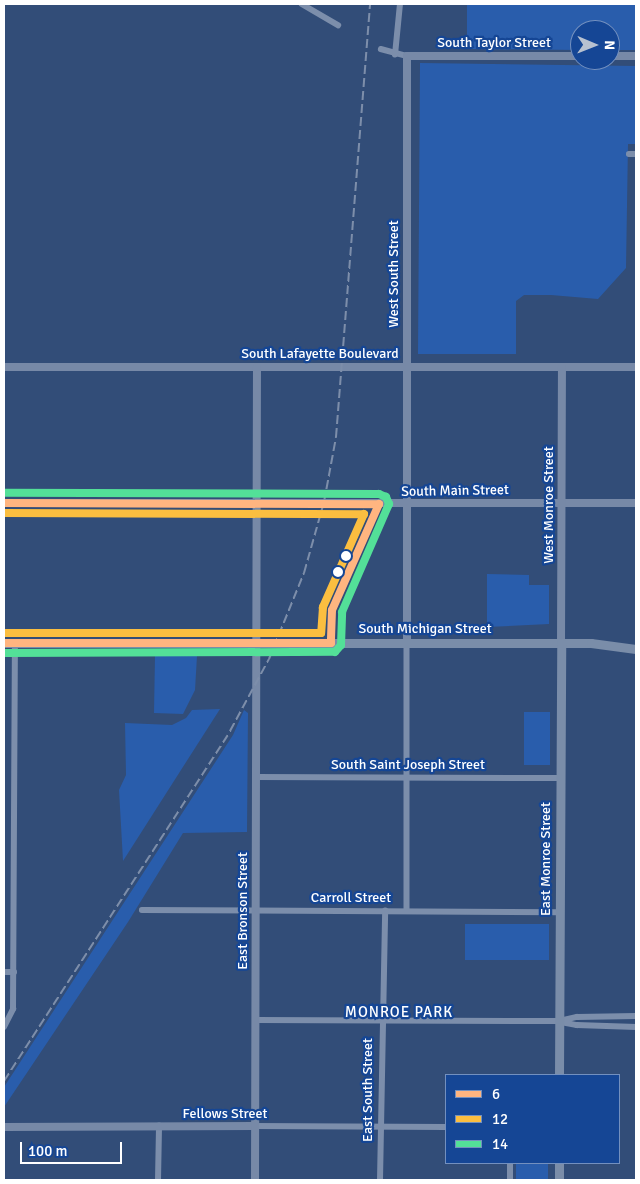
<!DOCTYPE html>
<html>
<head>
<meta charset="utf-8">
<style>
  body { margin:0 }
  #map { position:relative; width:640px; height:1184px; overflow:hidden; background:#324d78; font-family:Signika,sans-serif }
  div>[style] { position:absolute }
  .green>* { inset:0; background:#295dac; transform-origin:0 0 }
  .street>* { height:5.5px; margin:-2.75px; padding:0 2.75px; transform-origin:2.75px; border-radius:2.75px; background:#7c8eab }
  .secondary>* { height:8px; margin:-4px; padding:0 4px; transform-origin:4px; border-radius:4px; background:#7789a7 }
  .primary>* { height:9px; margin:-4.5px; padding:0 4.5px; transform-origin:4.5px; border-radius:4.5px; background:#7a8da9 }
  .rail>* { height:2px; margin-top:-1px; transform-origin:0; background:repeating-linear-gradient(90deg,#7d8eaa 0 9px,transparent 0 13px) }
  .bus-1>* { height:8px; margin:-4px; padding:0 4px; transform-origin:4px; border-radius:4px; background:#ffb580 }
  .bus-2>* { height:8px; margin:-4px; padding:0 4px; transform-origin:4px; border-radius:4px; background:#fbbe40 }
  .bus-3>* { height:8px; margin:-4px; padding:0 4px; transform-origin:4px; border-radius:4px; background:#53e098 }
  .dots>* { width:14px; height:14px; translate:-50% -50%; box-sizing:border-box; border:2px solid #154695; border-radius:50% }
  span { translate:-50% -50%; white-space:nowrap; text-align:center; line-height:1.15; -webkit-text-stroke:4.5px #154695; paint-order:stroke }
  .street-label { font-size:14px; color:#fff }
  .neighbourhood-label { font-size:15px; color:#fff; letter-spacing:1px }
  .frame { position:absolute; inset:0; border:5px solid #fff; pointer-events:none }
  .legend { position:absolute; left:445px; top:1074px; width:175px; height:90px; box-sizing:border-box; background:#154695; border:1px solid #7390bf; margin:0; padding:6px 9px; list-style:none; font-size:15px; color:#fff }
  .legend li { display:flex; align-items:center; gap:10px; height:25px }
  .legend b { width:25px; border:1px solid #7390bf }
  .north { position:absolute; left:570px; top:20px; width:50px; height:50px; box-sizing:border-box; background:#154695; border:1px solid #7390bf; border-radius:50%; rotate:91deg; font-size:14px; font-weight:700; line-height:20px; text-align:center; color:#fff }
  .north::after { content:''; display:block; margin:auto; width:18px; height:22px; background:#b7c1d0; clip-path:polygon(50% 0,100% 100%,50% 72%,0 100%) }
  .scale { position:absolute; left:20px; top:1142px; width:102px; height:22px; box-sizing:border-box; border:2px solid #fff; border-top:0; padding-left:6px; font-size:15px; line-height:18px; white-space:nowrap; color:#fff; -webkit-text-stroke:4px #154695; paint-order:stroke }
</style>
</head>
<body>
<div id="map">
  <div class="green">
    <div style="clip-path:polygon(467px 4px,636px 4px,636px 50px,610px 50px,610px 30px,580px 30px,580px 50px,467px 49px)"></div>
    <div style="clip-path:polygon(420px 63px,636px 66px,636px 144px,628px 144px,626px 268px,598px 299px,551px 295px,524px 295px,516px 301px,516px 354px,418px 354px)"></div>
    <div style="clip-path:polygon(487px 574px,529px 575px,529px 585px,549px 585px,549px 624px,487px 627px)"></div>
    <div style="clip-path:polygon(155px 656px,197px 656px,195px 690px,183px 714px,154px 713px)"></div>
    <div style="clip-path:polygon(220px 709px,181px 770px,123px 861px,119px 790px,126px 775px,125px 723px,172px 725px,186px 718px,192px 710px)"></div>
    <div style="clip-path:polygon(244px 710px,248px 713px,247px 832px,183px 833px,128px 922px,4px 1107px,4px 1087px,233px 735px)"></div>
    <div style="left:524px;top:712px;width:26px;height:53px"></div>
    <div style="left:465px;top:924px;width:84px;height:36px"></div>
    <div style="left:516px;top:1163px;width:32px;height:17px"></div>
  </div>
  <div class="street">
    <div style="left:302px;top:4px;width:42px;rotate:30.3deg"></div>
    <div style="left:381px;top:49px;width:27px;rotate:15deg"></div>
    <div style="left:395px;top:55px;width:51px;rotate:-84.4deg"></div>
    <div style="left:629px;top:154px;width:7px"></div>
    <div style="left:407px;top:643px;width:268px;rotate:90deg"></div>
    <div style="left:256px;top:777px;width:305px;rotate:0.2deg"></div>
    <div style="left:142px;top:910px;width:418px;rotate:0.3deg"></div>
    <div style="left:4px;top:972px;width:10px"></div>
    <div style="left:256px;top:1020px;width:303px;rotate:0.2deg"></div>
    <div style="left:559px;top:1021px;width:18px;rotate:-13deg"></div>
    <div style="left:577px;top:1017px;width:59px;rotate:-1deg"></div>
    <div style="left:561px;top:1022px;width:16px;rotate:11deg"></div>
    <div style="left:577px;top:1025px;width:59px;rotate:1.9deg"></div>
    <div style="left:4px;top:1027px;width:20px;rotate:-63deg"></div>
    <div style="left:13px;top:1009px;width:366px;rotate:-89.7deg"></div>
    <div style="left:255px;top:1126px;width:191px;rotate:0.3deg"></div>
    <div style="left:158px;top:1180px;width:54px;rotate:-88.9deg"></div>
    <div style="left:380px;top:1180px;width:269px;rotate:-88.9deg"></div>
    <div style="left:510px;top:1180px;width:17px;rotate:-90deg"></div>
  </div>
  <div class="secondary">
    <div style="left:610px;top:56px;width:26px"></div>
    <div style="left:4px;top:367px;width:632px"></div>
    <div style="left:4px;top:503px;width:632px"></div>
    <div style="left:407px;top:643px;width:587px;rotate:-90deg"></div>
    <div style="left:407px;top:56px;width:173px"></div>
    <div style="left:561px;top:643px;width:276px;rotate:-89.8deg"></div>
    <div style="left:4px;top:1127px;width:251px;rotate:-0.2deg"></div>
    <div style="left:255px;top:1180px;width:813px;rotate:-89.86deg"></div>
  </div>
  <div class="primary">
    <div style="left:4px;top:643px;width:587px"></div>
    <div style="left:591px;top:643px;width:45px;rotate:7.6deg"></div>
    <div style="left:559px;top:1075px;width:432px;rotate:-89.7deg"></div>
    <div style="left:559px;top:1180px;width:17px;rotate:-90deg"></div>
  </div>
  <div class="rail">
    <div style="left:4px;top:1081px;width:417px;rotate:-57.1deg"></div>
    <div style="left:230px;top:731px;width:82px;rotate:-61.6deg"></div>
    <div style="left:269px;top:659px;width:93px;rotate:-67.9deg"></div>
    <div style="left:304px;top:573px;width:74px;rotate:-74.3deg"></div>
    <div style="left:324px;top:502px;width:66px;rotate:-79.5deg"></div>
    <div style="left:336px;top:437px;width:434px;rotate:-85.5deg"></div>
  </div>
  <div class="bus-1">
    <div style="left:4px;top:503px;width:375px;rotate:0.2deg"></div>
    <div style="left:379px;top:504px;width:116px;rotate:113.9deg"></div>
    <div style="left:332px;top:610px;width:33px;rotate:92deg"></div>
    <div style="left:331px;top:643px;width:327px;rotate:180deg"></div>
  </div>
  <div class="bus-2">
    <div style="left:4px;top:513px;width:360px;rotate:0.2deg"></div>
    <div style="left:364px;top:514px;width:102px;rotate:113.8deg"></div>
    <div style="left:323px;top:607px;width:26px;rotate:94deg"></div>
    <div style="left:321px;top:633px;width:317px;rotate:180deg"></div>
  </div>
  <div class="bus-3">
    <div style="left:4px;top:653px;width:331px;rotate:-0.2deg"></div>
    <div style="left:335px;top:652px;width:9px;rotate:-49deg"></div>
    <div style="left:341px;top:645px;width:33px;rotate:-88deg"></div>
    <div style="left:342px;top:612px;width:118px;rotate:-66.5deg"></div>
    <div style="left:389px;top:504px;width:8px;rotate:-113deg"></div>
    <div style="left:386px;top:497px;width:8px;rotate:-157deg"></div>
    <div style="left:379px;top:494px;width:375px;rotate:-179.8deg"></div>
  </div>
  <div class="dots">
    <div style="left:346px;top:556px;background:#fff"></div>
    <div style="left:338px;top:572px;background:#fff"></div>
  </div>
  <div class="street-label">
    <span style="left:494px;top:43px">South Taylor Street</span>
    <span style="left:394px;top:274px;rotate:-90deg">West South Street</span>
    <span style="left:320px;top:354px">South Lafayette Boulevard</span>
    <span style="left:455px;top:491px;rotate:-1deg">South Main Street</span>
    <span style="left:549px;top:505px;rotate:-90deg">West Monroe Street</span>
    <span style="left:425px;top:629px">South Michigan Street</span>
    <span style="left:408px;top:765px">South Saint Joseph Street</span>
    <span style="left:546px;top:859px;rotate:-90deg">East Monroe Street</span>
    <span style="left:351px;top:898px">Carroll Street</span>
    <span style="left:243px;top:911px;rotate:-90deg">East Bronson Street</span>
    <span style="left:368px;top:1090px;rotate:-90deg">East South Street</span>
    <span style="left:225px;top:1114px">Fellows Street</span>
  </div>
  <div class="neighbourhood-label">
    <span style="left:399px;top:1013px">MONROE PARK</span>
  </div>
  <div class="frame"></div>
  <ul class="legend">
  <li><b style="height:6px;background:#ffb580"></b>6</li>
  <li><b style="height:6px;background:#fbbe40"></b>12</li>
  <li><b style="height:6px;background:#53e098"></b>14</li>
  </ul>
  <div class="north">N</div>
  <div class="scale">100 m</div>
</div>
</body>
</html>
